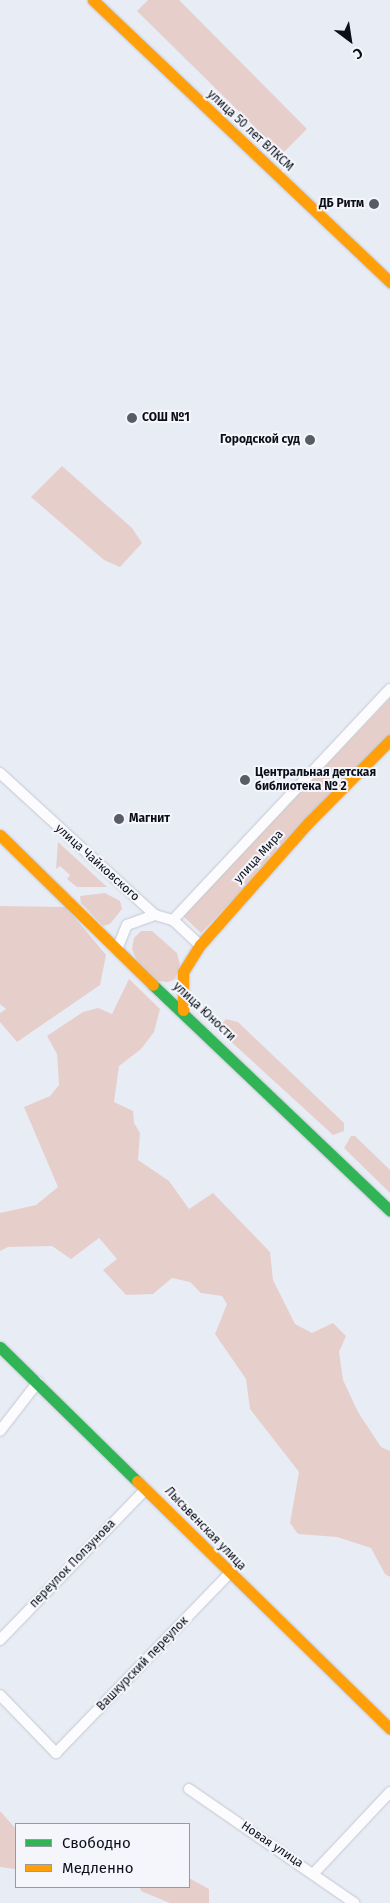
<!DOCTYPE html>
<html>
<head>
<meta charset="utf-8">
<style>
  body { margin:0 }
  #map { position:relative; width:390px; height:1903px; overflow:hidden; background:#e8ecf5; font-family:"Fira Sans",sans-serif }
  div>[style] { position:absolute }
  .green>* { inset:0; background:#e6cfcb }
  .roads { filter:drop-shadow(0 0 1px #c4c8d1) drop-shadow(0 0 1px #c4c8d1) }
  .street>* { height:10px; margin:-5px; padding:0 5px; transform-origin:5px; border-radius:5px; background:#fcfcfe }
  .fast>* { height:11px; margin:-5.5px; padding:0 5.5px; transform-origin:5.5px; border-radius:5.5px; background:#30b455 }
  .slow>* { height:11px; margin:-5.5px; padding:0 5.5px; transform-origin:5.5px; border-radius:5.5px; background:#ff9f0a }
  .dots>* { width:14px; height:14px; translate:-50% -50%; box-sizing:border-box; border:2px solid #f4f6fc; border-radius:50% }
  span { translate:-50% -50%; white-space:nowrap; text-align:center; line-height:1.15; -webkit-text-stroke:4px #f4f6fc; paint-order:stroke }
  .street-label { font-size:12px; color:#0c0f19 }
  .poi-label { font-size:12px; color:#0c0f19; font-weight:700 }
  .right { translate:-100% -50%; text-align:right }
  .left { translate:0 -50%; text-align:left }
  .legend { position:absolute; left:15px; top:1823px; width:175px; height:65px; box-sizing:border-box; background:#f4f6fc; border:1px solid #979aa1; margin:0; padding:6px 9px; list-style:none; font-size:15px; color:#0c0f19 }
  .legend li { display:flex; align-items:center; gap:10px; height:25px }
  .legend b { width:25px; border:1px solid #979aa1 }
  .north { position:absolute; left:325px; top:15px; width:50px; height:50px; -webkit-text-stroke:4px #f4f6fc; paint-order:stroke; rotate:149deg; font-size:14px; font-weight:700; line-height:20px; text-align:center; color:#0c0f19 }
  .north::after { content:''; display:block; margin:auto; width:18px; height:22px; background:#0c0f19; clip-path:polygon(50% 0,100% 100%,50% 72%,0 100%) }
</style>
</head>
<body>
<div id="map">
  <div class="green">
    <div style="clip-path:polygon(148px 0,179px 0,307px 129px,282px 154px,137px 11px)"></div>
    <div style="clip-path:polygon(62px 466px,132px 528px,142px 543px,120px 567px,104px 560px,31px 497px)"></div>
    <div style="clip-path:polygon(390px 698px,390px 736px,201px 933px,183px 916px)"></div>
    <div style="clip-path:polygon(58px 842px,107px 887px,77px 887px,67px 879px,70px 875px,60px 866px,56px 869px)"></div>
    <div style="clip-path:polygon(105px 893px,120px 901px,122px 909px,110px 924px,103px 926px,81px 903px,80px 896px)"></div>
    <div style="clip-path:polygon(0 906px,66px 907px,106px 955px,100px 985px,17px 1042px,0 1022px,0 1013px,6px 1009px,0 1004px)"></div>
    <div style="clip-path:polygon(141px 931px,152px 931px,177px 953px,180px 965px,175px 979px,168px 982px,157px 981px,137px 961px,132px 949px,134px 938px)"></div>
    <div style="clip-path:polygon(129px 979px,160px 1009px,154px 1032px,141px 1049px,119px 1066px,114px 1102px,133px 1111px,134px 1123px,140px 1133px,138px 1160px,169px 1181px,189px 1209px,213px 1193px,270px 1252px,273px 1280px,295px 1324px,312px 1333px,333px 1323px,346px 1336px,339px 1352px,343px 1380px,358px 1412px,381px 1447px,390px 1451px,390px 1577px,385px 1574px,371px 1548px,337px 1537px,298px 1534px,290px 1523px,299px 1472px,250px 1409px,246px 1379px,215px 1334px,227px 1304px,222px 1296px,201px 1293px,190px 1282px,172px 1278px,153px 1294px,126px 1295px,103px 1270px,117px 1259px,99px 1238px,71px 1259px,52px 1246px,8px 1247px,0 1251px,0 1213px,36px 1205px,58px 1187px,24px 1107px,50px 1096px,59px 1085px,57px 1054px,47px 1036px,83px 1012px,98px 1008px,112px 1014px)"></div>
    <div style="clip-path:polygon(226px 1019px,238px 1022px,344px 1123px,344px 1131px,333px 1135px,227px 1038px,221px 1025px)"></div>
    <div style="clip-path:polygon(351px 1136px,355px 1136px,390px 1170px,390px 1193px,344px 1148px)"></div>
    <div style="clip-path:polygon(0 1811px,16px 1829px,15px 1869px,0 1867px)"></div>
    <div style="clip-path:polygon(189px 1878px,209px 1889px,209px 1903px,170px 1903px,141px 1891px,140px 1887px,189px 1887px)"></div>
  </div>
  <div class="roads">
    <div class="street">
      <div style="left:0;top:773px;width:210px;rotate:42.5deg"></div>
      <div style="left:155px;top:915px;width:19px;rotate:16deg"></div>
      <div style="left:173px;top:920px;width:37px;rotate:43deg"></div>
      <div style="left:173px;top:920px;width:317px;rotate:-46.8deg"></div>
      <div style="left:118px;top:947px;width:24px;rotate:-68deg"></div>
      <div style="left:127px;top:925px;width:30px;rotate:-20deg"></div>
      <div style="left:0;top:1431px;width:62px;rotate:-52.2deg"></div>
      <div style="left:0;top:1640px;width:210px;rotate:-46deg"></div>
      <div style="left:0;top:1695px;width:81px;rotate:46deg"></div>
      <div style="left:56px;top:1753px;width:249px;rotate:-46deg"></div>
      <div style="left:189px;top:1789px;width:201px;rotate:34.6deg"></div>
      <div style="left:314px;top:1873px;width:111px;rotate:-46.8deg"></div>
    </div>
    <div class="fast">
      <div style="left:153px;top:985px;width:327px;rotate:43.6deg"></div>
      <div style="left:0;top:1347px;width:192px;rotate:44.4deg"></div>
    </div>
    <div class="slow">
      <div style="left:93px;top:0;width:410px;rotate:43.5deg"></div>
      <div style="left:0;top:835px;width:214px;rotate:44.4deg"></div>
      <div style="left:183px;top:1010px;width:38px;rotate:-90deg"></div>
      <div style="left:183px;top:972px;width:32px;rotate:-58deg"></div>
      <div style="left:200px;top:945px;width:163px;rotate:-48.5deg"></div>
      <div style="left:308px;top:823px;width:117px;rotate:-45.3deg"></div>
      <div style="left:137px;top:1481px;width:354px;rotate:44.4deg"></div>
    </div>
  </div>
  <div class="dots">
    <div style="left:374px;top:204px;background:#595c66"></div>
    <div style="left:132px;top:418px;background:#595c66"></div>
    <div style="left:310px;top:440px;background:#595c66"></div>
    <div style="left:245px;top:780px;background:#595c66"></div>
    <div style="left:119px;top:819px;background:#595c66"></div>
  </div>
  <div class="street-label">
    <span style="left:250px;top:131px;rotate:43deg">улица 50 лет ВЛКСМ</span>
    <span style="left:259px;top:857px;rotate:-48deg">улица Мира</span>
    <span style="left:97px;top:863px;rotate:42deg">улица Чайковского</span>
    <span style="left:204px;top:1012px;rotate:43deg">улица Юности</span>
    <span style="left:205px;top:1529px;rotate:46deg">Лысьвенская улица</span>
    <span style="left:73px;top:1564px;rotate:-46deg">переулок Ползунова</span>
    <span style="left:143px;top:1664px;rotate:-46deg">Вашкурский переулок</span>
    <span style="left:272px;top:1845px;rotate:34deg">Новая улица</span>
  </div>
  <div class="poi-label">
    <span class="right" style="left:364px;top:204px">ДБ Ритм</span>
    <span class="left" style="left:142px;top:418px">СОШ №1</span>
    <span class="right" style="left:300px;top:440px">Городской суд</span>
    <span class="left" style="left:255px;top:780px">Центральная детская<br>библиотека № 2</span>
    <span class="left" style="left:129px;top:819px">Магнит</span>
  </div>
  <ul class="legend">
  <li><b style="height:6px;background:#30b455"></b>Свободно</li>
  <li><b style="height:6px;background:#ff9f0a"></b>Медленно</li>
  </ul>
  <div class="north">С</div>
</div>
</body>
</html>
